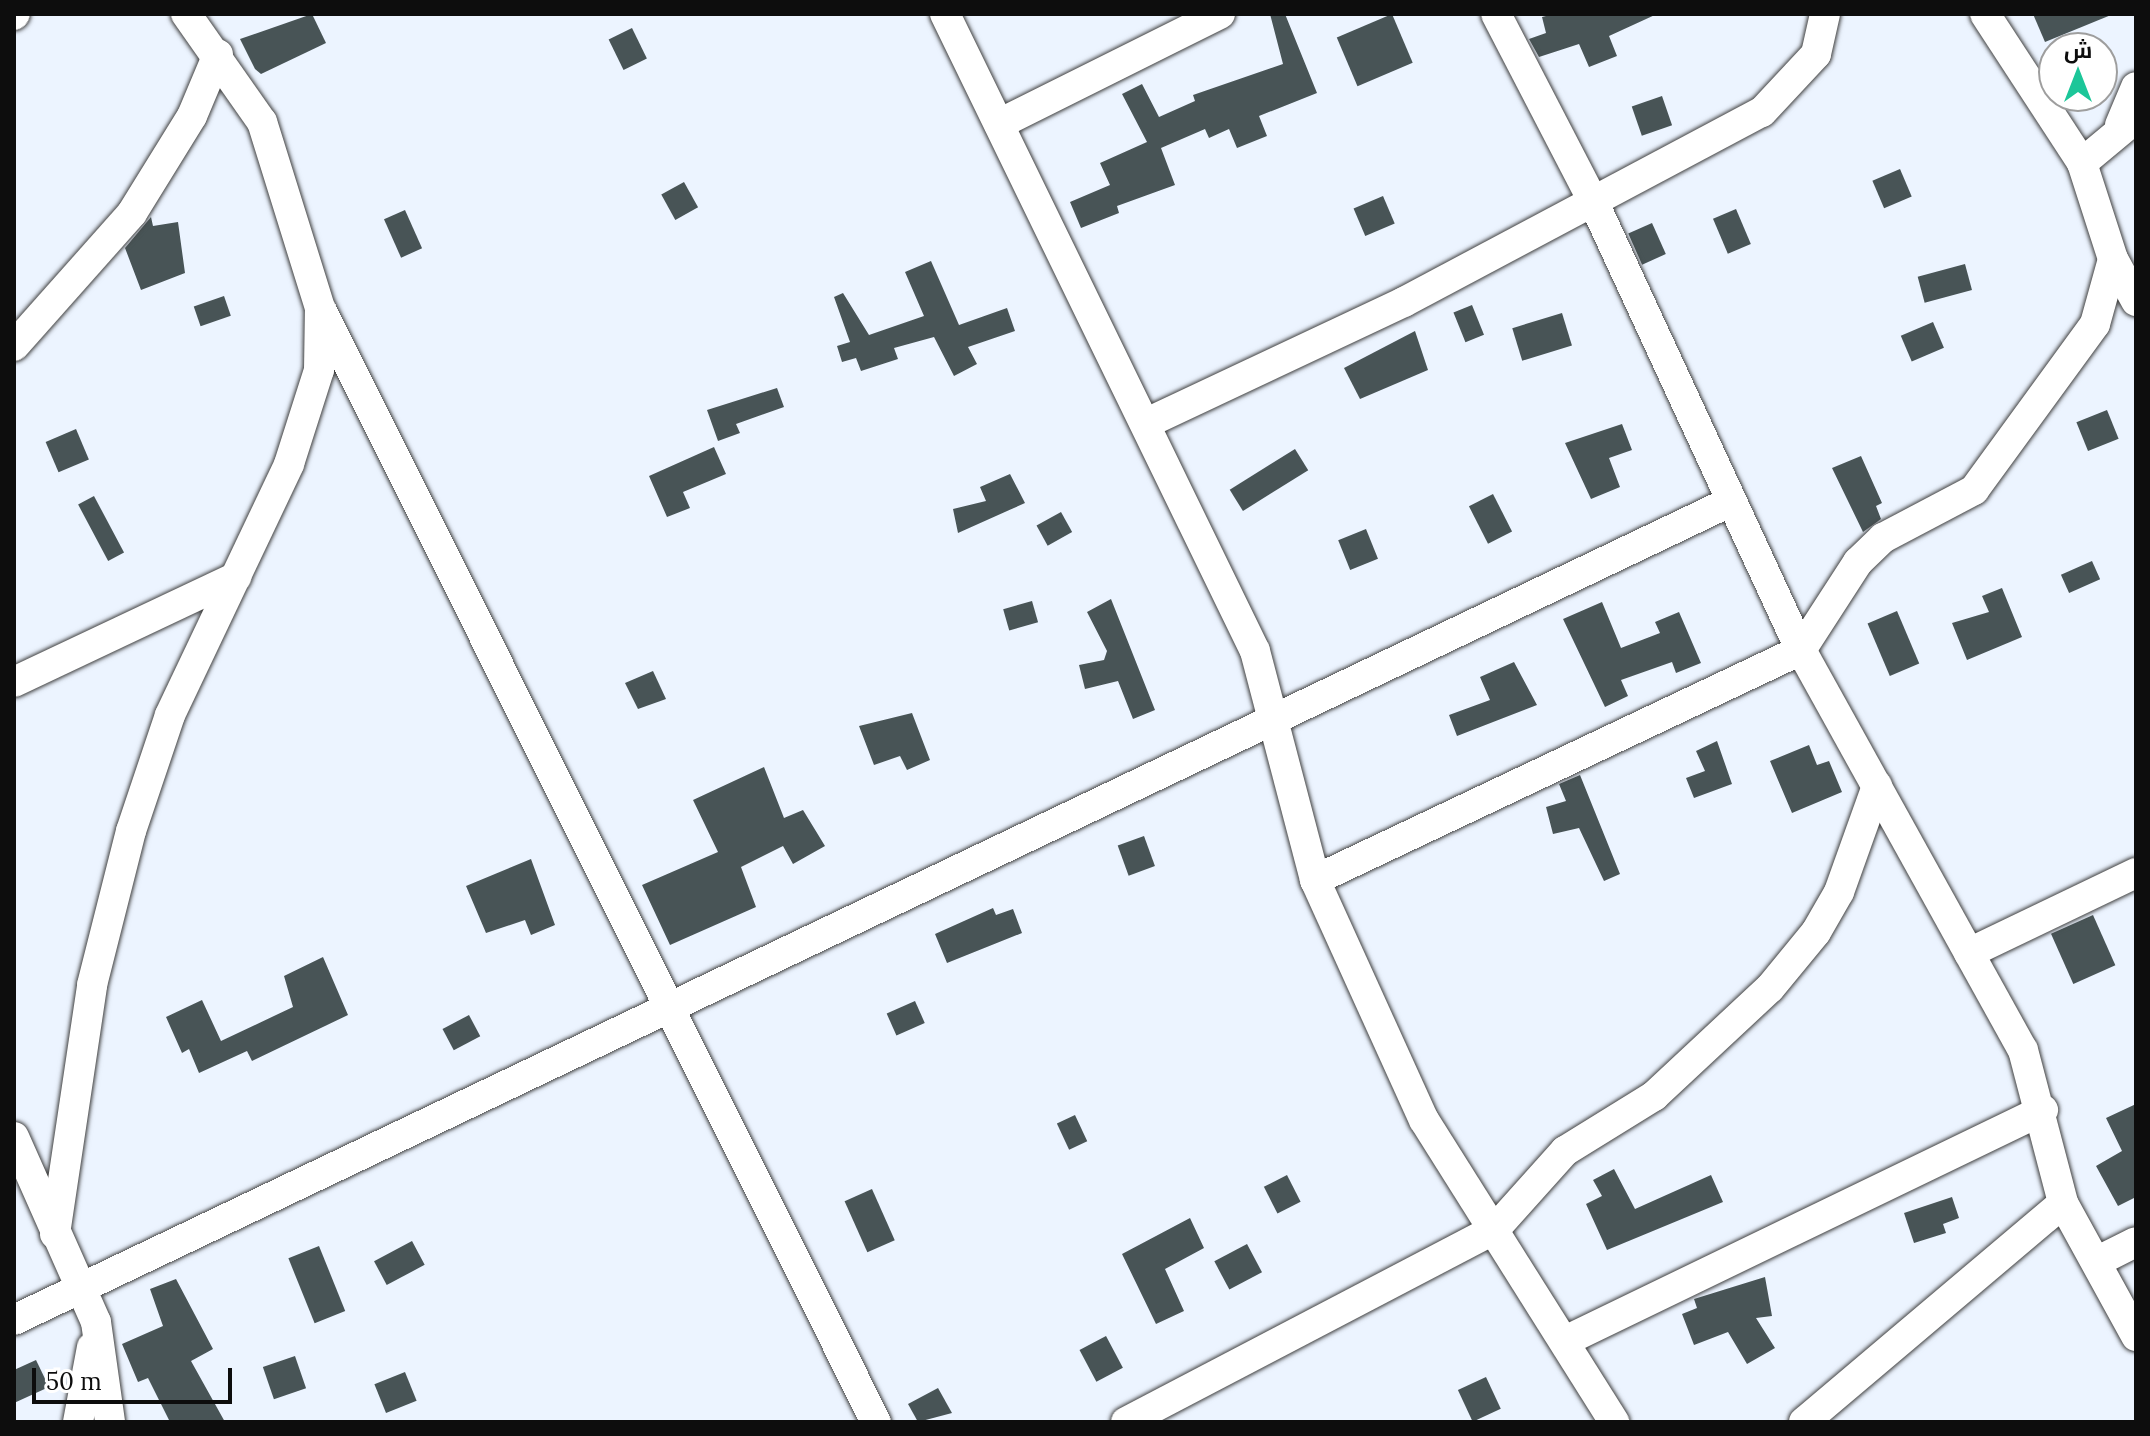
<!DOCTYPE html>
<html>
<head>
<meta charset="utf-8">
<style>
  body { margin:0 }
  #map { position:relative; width:2150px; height:1436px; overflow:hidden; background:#ecf4ff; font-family:Lora,Cairo,serif }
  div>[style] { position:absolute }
  .building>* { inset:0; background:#485456; transform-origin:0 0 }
  .roads { filter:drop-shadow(0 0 2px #404040) drop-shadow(0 0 2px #404040) }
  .minor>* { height:30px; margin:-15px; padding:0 15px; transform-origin:15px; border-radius:15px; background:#fff }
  span { translate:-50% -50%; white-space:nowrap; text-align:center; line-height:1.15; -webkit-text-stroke:8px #fff; paint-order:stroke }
  .frame { position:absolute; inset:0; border:16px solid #0d0d0d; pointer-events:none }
  .north { position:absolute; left:2038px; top:32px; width:80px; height:80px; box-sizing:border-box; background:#fff; border:2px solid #9e9e9e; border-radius:50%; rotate:0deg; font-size:22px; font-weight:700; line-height:32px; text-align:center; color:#0d0d0d }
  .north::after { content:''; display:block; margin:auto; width:28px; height:36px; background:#1cc699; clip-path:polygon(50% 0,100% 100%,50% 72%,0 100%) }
  .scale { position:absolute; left:32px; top:1368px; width:200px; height:36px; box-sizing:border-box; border:4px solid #0d0d0d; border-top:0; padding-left:10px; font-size:24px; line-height:28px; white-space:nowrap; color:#0d0d0d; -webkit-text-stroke:6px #fff; paint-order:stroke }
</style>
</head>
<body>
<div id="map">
  <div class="building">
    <div style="clip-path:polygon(312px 14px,326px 43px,261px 74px,255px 69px,240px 39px)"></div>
    <div style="clip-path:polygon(1270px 14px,1285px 14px,1317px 93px,1259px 116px,1267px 136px,1237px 148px,1229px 129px,1209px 138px,1205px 129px,1161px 148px,1175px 185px,1117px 206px,1119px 213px,1081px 228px,1070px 202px,1110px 185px,1100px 163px,1147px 142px,1122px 94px,1142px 84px,1159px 117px,1195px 101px,1193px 95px,1283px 64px)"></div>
    <div style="left:1392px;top:14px;width:53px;height:60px;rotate:67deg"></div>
    <div style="clip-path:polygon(1554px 14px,1657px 14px,1609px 36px,1617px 56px,1589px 67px,1579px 44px,1539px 57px,1529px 39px,1546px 33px,1542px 17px)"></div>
    <div style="clip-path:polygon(2033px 14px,2111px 14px,2111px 15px,2045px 42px)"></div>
    <div style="left:632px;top:28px;width:34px;height:26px;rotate:64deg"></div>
    <div style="left:1662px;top:96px;width:31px;height:32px;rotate:71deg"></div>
    <div style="left:1900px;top:169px;width:30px;height:30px;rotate:67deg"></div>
    <div style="left:684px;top:182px;width:29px;height:26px;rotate:61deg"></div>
    <div style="left:1383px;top:196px;width:30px;height:32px;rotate:67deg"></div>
    <div style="left:1736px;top:209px;width:38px;height:25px;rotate:67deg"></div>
    <div style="left:405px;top:210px;width:42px;height:23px;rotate:66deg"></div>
    <div style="clip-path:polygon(151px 217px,153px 226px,178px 222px,185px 273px,141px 290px,125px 248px)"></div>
    <div style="left:1652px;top:223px;width:34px;height:26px;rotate:66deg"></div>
    <div style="clip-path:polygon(931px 261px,959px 325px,1007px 308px,1015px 331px,968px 347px,977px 364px,954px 376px,934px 337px,894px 348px,898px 359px,861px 371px,856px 358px,842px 362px,837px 346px,850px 342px,834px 297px,843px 293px,869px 335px,924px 316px,905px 272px)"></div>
    <div style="left:1965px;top:264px;width:27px;height:49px;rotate:75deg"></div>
    <div style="left:224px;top:296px;width:21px;height:32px;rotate:71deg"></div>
    <div style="left:1472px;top:305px;width:32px;height:20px;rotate:68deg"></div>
    <div style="left:1562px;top:313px;width:34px;height:52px;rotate:73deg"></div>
    <div style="left:1933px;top:322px;width:28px;height:35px;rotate:67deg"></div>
    <div style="clip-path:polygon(1415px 331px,1428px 370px,1360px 399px,1344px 368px)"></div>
    <div style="clip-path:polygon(777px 388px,784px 407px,736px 424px,740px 433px,718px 441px,707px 410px)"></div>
    <div style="left:2107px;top:410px;width:31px;height:33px;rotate:68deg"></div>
    <div style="clip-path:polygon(1622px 424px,1632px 450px,1609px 458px,1620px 487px,1591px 499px,1565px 443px)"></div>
    <div style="left:76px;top:429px;width:33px;height:33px;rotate:67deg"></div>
    <div style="clip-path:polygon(714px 447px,726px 474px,683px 492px,690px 508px,667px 517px,649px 476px)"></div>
    <div style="left:1295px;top:449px;width:25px;height:77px;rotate:58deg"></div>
    <div style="clip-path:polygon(1861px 456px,1882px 503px,1876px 506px,1881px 519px,1863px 532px,1832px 468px)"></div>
    <div style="clip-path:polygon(1010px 474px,1025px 503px,958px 533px,953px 509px,986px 501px,980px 487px)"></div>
    <div style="left:1493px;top:494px;width:42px;height:27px;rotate:63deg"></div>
    <div style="left:94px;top:496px;width:64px;height:18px;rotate:62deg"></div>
    <div style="left:1061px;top:512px;width:23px;height:28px;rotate:61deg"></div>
    <div style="left:1366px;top:529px;width:32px;height:30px;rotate:68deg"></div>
    <div style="left:2092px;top:561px;width:20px;height:34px;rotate:66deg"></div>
    <div style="clip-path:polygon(2002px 588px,2022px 637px,1967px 660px,1952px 623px,1989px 612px,1982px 596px)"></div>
    <div style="clip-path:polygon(1111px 599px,1155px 710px,1133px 719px,1118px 681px,1085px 689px,1079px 665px,1104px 660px,1107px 651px,1087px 612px)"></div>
    <div style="left:1032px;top:601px;width:22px;height:30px;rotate:74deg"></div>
    <div style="clip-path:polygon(1602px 602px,1621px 648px,1660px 633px,1655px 622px,1679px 612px,1701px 663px,1676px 673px,1672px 662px,1621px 680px,1628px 696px,1605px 707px,1563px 619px)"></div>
    <div style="left:1897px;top:611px;width:57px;height:32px;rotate:67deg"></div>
    <div style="clip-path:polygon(1514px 662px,1537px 705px,1457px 736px,1449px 715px,1490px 700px,1480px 677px)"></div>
    <div style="clip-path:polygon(653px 671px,666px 699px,638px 709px,625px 683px)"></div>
    <div style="clip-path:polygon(912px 713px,930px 760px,907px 770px,900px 756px,874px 765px,859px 726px)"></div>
    <div style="clip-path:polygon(1717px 741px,1732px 784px,1694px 798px,1686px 778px,1705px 771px,1696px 751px)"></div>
    <div style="clip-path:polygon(1809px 745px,1817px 765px,1829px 761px,1842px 792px,1792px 813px,1770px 761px)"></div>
    <div style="clip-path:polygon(764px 767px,784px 818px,803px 810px,825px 846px,793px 864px,783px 846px,741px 867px,756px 907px,670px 945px,642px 885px,718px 852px,693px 800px)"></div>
    <div style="clip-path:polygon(1580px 775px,1620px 874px,1604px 881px,1579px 828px,1553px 834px,1546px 807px,1566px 801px,1559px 784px)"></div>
    <div style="left:1144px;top:836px;width:32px;height:28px;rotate:70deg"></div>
    <div style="clip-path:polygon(531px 859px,555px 925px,531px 935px,525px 920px,486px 933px,466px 886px)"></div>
    <div style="clip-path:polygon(993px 908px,996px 915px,1013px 909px,1022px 933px,947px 963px,935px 934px)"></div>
    <div style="left:2093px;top:915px;width:55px;height:46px;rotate:66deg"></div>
    <div style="clip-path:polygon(323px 957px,348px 1015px,252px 1061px,247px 1051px,199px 1073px,189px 1049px,182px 1053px,166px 1017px,202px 1000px,221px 1041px,293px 1007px,284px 976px)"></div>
    <div style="left:915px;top:1001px;width:24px;height:31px;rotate:66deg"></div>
    <div style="left:469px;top:1015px;width:24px;height:30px;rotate:62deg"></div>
    <div style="clip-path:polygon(2136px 1104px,2136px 1197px,2118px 1206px,2096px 1166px,2122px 1151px,2106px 1118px)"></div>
    <div style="left:1075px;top:1115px;width:29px;height:20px;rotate:65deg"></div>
    <div style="clip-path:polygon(1614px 1169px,1635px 1209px,1711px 1175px,1723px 1202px,1607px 1250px,1586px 1204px,1602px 1196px,1593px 1180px)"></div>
    <div style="left:1287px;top:1175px;width:30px;height:26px;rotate:63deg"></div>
    <div style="left:872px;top:1189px;width:56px;height:30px;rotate:66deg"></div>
    <div style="clip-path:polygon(1952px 1197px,1959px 1218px,1943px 1224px,1946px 1233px,1914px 1243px,1904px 1213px)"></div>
    <div style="clip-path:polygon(1190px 1218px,1204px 1248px,1165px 1269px,1184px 1311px,1156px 1324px,1122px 1254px)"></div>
    <div style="left:412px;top:1241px;width:27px;height:43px;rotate:62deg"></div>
    <div style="left:1247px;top:1244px;width:32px;height:37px;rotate:62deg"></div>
    <div style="left:319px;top:1246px;width:70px;height:33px;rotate:68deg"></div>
    <div style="clip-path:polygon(1765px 1277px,1772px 1316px,1756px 1318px,1775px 1348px,1747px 1364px,1728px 1332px,1694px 1345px,1682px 1314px,1697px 1308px,1694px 1299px)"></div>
    <div style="clip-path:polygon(176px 1279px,213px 1349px,191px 1361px,225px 1422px,170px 1422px,148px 1378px,138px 1382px,122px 1344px,163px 1326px,150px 1289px)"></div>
    <div style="left:1106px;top:1336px;width:36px;height:30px;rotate:62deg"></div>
    <div style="left:295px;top:1356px;width:34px;height:34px;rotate:71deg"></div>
    <div style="clip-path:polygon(36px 1360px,49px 1387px,14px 1403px,14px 1370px)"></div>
    <div style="left:405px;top:1372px;width:31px;height:33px;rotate:68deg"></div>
    <div style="left:1486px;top:1377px;width:35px;height:31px;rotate:65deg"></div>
    <div style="clip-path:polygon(938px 1388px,952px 1413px,918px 1422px,908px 1404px)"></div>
  </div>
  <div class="roads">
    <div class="minor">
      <div style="left:945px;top:14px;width:708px;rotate:64.05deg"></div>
      <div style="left:1255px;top:651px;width:237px;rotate:75.3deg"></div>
      <div style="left:1315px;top:880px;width:264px;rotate:65.6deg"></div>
      <div style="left:1424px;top:1120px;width:357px;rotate:57.8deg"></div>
      <div style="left:1496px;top:14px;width:213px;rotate:62.6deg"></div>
      <div style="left:1594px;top:203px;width:493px;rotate:65.2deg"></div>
      <div style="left:1801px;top:650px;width:457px;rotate:61deg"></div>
      <div style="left:2023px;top:1050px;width:158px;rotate:75.3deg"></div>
      <div style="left:2063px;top:1203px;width:152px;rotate:61.2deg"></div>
      <div style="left:1985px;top:14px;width:178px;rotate:56.9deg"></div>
      <div style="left:2082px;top:163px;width:101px;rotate:72.1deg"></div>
      <div style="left:2113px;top:259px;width:48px;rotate:61.3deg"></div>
      <div style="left:14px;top:15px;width:1px;rotate:-45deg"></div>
      <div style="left:999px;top:124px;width:247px;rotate:-26.5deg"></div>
      <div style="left:2120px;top:125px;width:41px;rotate:-67.2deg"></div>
      <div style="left:2082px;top:163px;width:70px;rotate:-39.8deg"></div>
      <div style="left:323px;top:313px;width:1239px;rotate:63.5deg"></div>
      <div style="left:14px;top:346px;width:178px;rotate:-48.4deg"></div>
      <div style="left:132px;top:213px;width:114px;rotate:-58.3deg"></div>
      <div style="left:192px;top:116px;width:67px;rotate:-67.2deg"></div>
      <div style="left:1149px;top:422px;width:282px;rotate:-25.2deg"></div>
      <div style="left:1404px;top:302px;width:405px;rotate:-28deg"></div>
      <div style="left:1762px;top:112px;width:79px;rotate:-47deg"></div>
      <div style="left:1816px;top:54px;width:41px;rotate:-77.3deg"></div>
      <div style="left:14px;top:682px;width:246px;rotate:-25.3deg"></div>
      <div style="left:1315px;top:880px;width:538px;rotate:-25.33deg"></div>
      <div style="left:1801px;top:650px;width:105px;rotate:-57.1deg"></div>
      <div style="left:1858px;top:562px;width:35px;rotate:-44deg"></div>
      <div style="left:1883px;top:538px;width:103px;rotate:-27.8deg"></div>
      <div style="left:1974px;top:490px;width:205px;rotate:-53.9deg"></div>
      <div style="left:2095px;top:324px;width:67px;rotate:-74.5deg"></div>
      <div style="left:1969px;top:953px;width:185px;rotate:-25.6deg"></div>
      <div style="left:14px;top:1137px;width:202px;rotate:66.1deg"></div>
      <div style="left:96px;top:1322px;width:101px;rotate:82deg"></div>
      <div style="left:55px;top:1234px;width:252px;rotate:-81.5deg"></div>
      <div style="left:92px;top:985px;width:159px;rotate:-75.8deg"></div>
      <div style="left:131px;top:831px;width:122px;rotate:-71.4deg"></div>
      <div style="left:170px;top:715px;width:278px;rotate:-64.6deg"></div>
      <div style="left:289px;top:464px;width:99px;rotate:-72.3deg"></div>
      <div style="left:319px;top:370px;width:62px;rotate:-89.1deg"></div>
      <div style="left:320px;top:308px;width:195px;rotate:-107.3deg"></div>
      <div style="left:262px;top:122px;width:132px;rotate:-125.1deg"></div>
      <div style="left:2098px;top:1261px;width:42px;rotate:-26.6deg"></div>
      <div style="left:14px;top:1320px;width:1903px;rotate:-25.49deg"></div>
      <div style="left:1565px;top:1341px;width:531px;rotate:-25.79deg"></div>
      <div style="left:78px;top:1422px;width:76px;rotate:-79.4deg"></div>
      <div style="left:1126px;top:1422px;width:416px;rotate:-27.6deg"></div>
      <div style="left:1495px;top:1229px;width:105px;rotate:-48.1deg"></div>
      <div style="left:1565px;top:1151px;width:105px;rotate:-31.7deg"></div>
      <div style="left:1654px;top:1096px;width:158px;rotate:-43deg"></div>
      <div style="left:1770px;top:988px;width:72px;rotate:-50.6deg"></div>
      <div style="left:1816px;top:932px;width:46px;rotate:-60.1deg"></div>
      <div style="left:1839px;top:892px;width:113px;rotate:-70.3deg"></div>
      <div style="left:1804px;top:1422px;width:339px;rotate:-40.2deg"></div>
    </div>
  </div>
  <div class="frame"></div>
  <div class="north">ش</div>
  <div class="scale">50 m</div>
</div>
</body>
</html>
